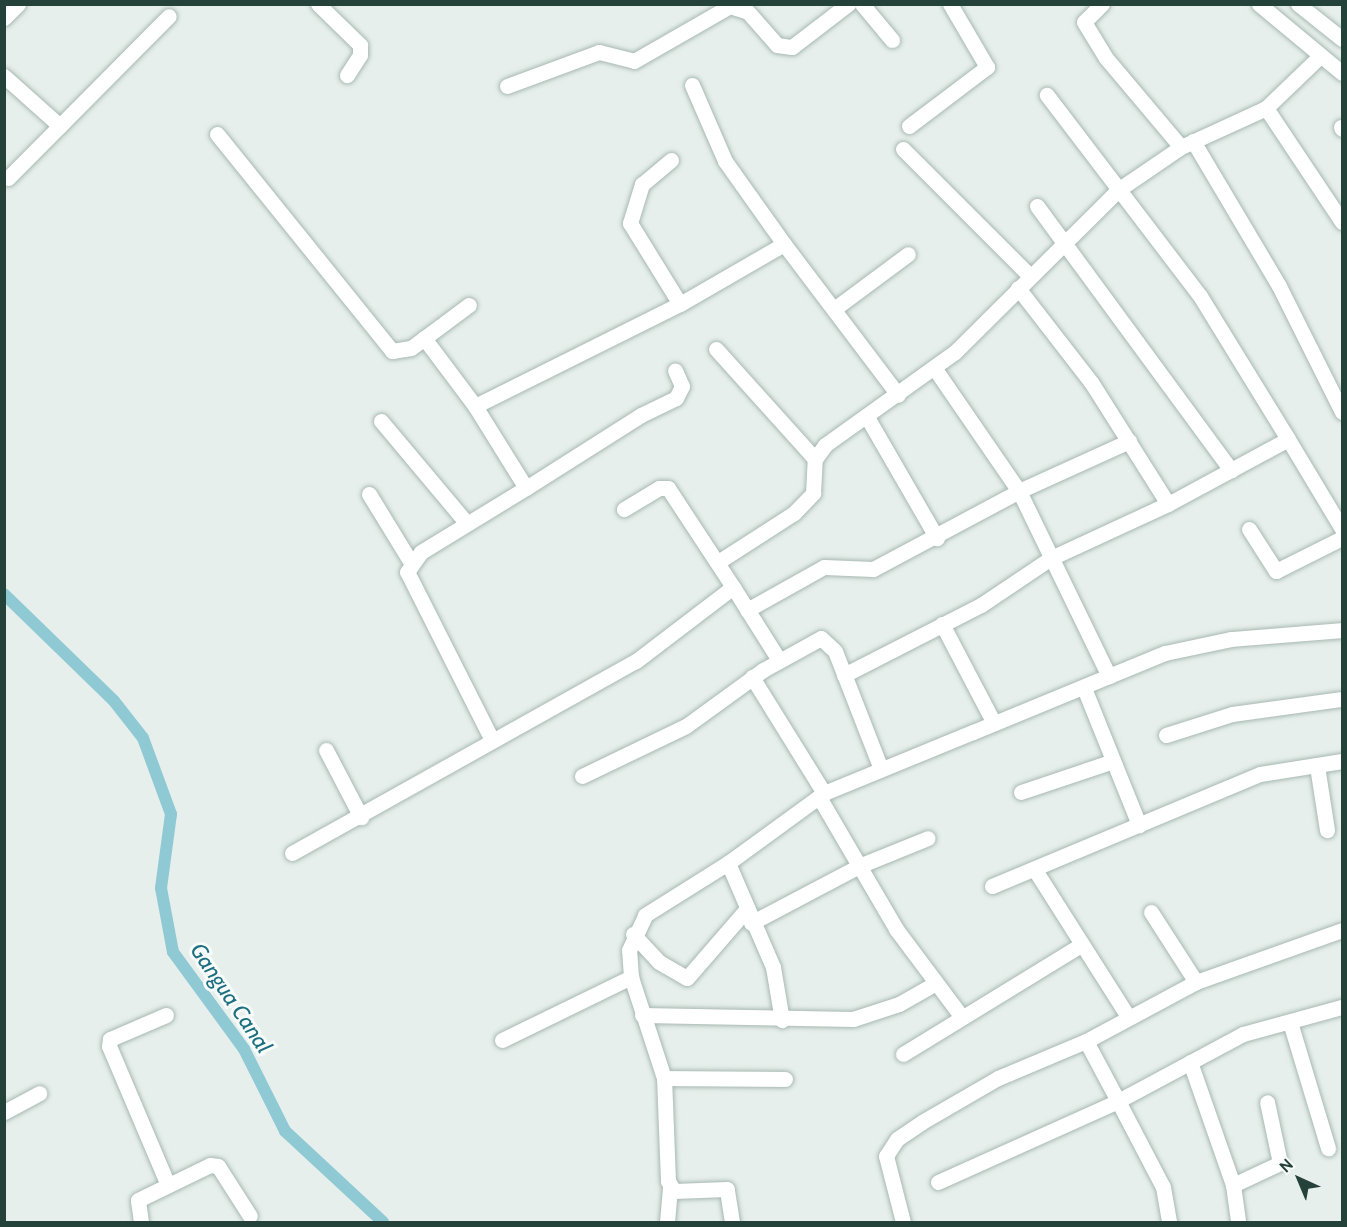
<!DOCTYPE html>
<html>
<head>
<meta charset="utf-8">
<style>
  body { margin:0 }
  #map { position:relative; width:1347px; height:1227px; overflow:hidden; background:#e6efeb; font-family:Cabin,sans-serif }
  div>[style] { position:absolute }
  .canal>* { height:12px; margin:-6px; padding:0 6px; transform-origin:6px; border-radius:6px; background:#8ec9d4 }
  .roads { filter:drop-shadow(0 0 2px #a8b8b2) drop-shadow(0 0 2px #a8b8b2) }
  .minor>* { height:15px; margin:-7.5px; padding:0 7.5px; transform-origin:7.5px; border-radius:7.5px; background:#fff }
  span { translate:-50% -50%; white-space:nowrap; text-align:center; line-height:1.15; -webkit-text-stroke:6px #f7fbf9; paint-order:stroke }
  .water-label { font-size:22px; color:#1c6f80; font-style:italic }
  .frame { position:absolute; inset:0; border:6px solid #24423a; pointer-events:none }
  .north { position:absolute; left:1269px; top:1149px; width:60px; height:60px; -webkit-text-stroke:4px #f7fbf9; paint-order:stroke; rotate:316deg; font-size:16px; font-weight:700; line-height:24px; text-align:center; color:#24423a }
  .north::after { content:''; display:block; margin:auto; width:21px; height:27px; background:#24423a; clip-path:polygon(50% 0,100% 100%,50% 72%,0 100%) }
</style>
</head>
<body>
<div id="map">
  <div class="canal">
    <div style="left:4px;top:594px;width:153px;rotate:44.2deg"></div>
    <div style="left:114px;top:701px;width:47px;rotate:51.9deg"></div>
    <div style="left:143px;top:738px;width:81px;rotate:69.8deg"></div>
    <div style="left:171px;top:814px;width:75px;rotate:97.7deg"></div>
    <div style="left:161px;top:888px;width:65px;rotate:79.4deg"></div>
    <div style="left:173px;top:952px;width:120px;rotate:53.8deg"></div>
    <div style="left:244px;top:1049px;width:92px;rotate:63.4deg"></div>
    <div style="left:285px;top:1131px;width:134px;rotate:42.9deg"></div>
  </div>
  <div class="roads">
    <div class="minor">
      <div style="left:318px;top:4px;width:59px;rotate:44.3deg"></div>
      <div style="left:360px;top:45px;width:10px;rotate:90deg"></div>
      <div style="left:360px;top:55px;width:24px;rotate:123deg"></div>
      <div style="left:862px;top:4px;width:47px;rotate:50.2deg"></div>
      <div style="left:1102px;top:4px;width:25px;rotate:135deg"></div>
      <div style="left:1084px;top:22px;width:42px;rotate:58.6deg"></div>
      <div style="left:1106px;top:58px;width:116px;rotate:49.9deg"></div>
      <div style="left:1259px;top:4px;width:108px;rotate:39.7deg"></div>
      <div style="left:1298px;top:4px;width:56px;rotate:38.5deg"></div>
      <div style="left:4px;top:18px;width:20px;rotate:-45deg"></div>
      <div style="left:4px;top:76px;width:75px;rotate:41.8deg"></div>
      <div style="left:692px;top:85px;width:83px;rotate:66.5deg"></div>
      <div style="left:725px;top:161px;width:102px;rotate:54.6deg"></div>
      <div style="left:507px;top:86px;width:98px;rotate:-20.3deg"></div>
      <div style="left:599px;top:52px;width:36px;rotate:14deg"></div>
      <div style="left:634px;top:61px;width:111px;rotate:-29.8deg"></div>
      <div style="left:730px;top:6px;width:19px;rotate:18deg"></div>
      <div style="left:748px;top:12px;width:44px;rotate:48.7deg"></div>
      <div style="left:777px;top:45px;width:15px;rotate:8deg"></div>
      <div style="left:792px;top:47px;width:71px;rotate:-37.5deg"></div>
      <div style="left:1266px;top:108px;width:137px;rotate:56.3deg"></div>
      <div style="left:909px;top:126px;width:98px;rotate:-37.1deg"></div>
      <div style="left:987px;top:67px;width:73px;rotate:-120.4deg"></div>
      <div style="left:1341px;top:127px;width:2px;rotate:63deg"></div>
      <div style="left:217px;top:134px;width:279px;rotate:51.1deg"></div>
      <div style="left:392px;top:351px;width:19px;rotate:-9deg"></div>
      <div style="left:411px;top:348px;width:72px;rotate:-36.6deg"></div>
      <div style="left:1193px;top:141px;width:169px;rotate:59.3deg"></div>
      <div style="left:1279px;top:286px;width:141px;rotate:63.4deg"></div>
      <div style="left:903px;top:149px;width:178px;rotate:45deg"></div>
      <div style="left:671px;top:160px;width:38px;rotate:140deg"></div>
      <div style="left:642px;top:184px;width:41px;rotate:107.1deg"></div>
      <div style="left:630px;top:223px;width:95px;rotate:58.3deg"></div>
      <div style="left:8px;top:178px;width:228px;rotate:-45.2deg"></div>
      <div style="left:1037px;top:206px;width:328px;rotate:53.7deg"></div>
      <div style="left:1018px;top:288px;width:119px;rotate:52.2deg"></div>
      <div style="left:1091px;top:382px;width:144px;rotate:57.7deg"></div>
      <div style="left:1168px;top:504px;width:136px;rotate:-28.4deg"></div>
      <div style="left:1288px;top:439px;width:168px;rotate:-121.6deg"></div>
      <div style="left:1200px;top:296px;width:253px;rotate:-127.3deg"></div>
      <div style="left:834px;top:309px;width:92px;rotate:-36.6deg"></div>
      <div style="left:424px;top:338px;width:85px;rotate:53.1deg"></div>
      <div style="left:716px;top:349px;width:148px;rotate:48deg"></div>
      <div style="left:935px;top:369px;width:148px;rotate:55.5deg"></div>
      <div style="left:1019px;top:491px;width:206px;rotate:64.1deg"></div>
      <div style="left:867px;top:417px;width:140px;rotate:60deg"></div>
      <div style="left:381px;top:421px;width:131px;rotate:50deg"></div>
      <div style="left:1288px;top:439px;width:105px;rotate:59deg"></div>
      <div style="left:526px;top:488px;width:136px;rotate:-32.4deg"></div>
      <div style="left:641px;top:415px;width:39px;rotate:-26deg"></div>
      <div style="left:676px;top:398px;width:13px;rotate:-63deg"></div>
      <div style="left:682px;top:386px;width:17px;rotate:-114deg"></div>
      <div style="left:369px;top:494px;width:79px;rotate:58.5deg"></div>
      <div style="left:1249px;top:529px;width:50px;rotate:57.3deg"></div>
      <div style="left:1276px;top:571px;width:74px;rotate:-26.6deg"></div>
      <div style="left:718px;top:562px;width:90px;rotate:-32.8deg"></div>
      <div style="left:794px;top:513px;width:28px;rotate:-46deg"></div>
      <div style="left:813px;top:493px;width:34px;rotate:-87deg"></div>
      <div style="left:815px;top:459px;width:17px;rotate:-54deg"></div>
      <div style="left:825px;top:445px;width:160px;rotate:-35.6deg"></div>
      <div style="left:955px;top:352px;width:230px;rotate:-44.8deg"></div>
      <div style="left:1118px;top:190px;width:76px;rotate:-34.3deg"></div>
      <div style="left:1181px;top:147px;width:94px;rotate:-24.6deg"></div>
      <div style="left:1266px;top:108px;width:75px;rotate:-43.9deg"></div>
      <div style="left:733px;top:587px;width:86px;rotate:57.8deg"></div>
      <div style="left:747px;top:610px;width:88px;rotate:-29.2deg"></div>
      <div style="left:824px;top:567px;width:49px;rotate:2.3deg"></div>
      <div style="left:873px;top:569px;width:166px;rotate:-28.1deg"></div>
      <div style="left:1019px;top:491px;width:121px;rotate:-24.4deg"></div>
      <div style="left:942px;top:624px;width:112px;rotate:62.3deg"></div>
      <div style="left:844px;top:675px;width:154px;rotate:-27.1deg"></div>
      <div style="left:981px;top:605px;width:84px;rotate:-33.9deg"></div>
      <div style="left:1051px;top:558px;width:129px;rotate:-24.8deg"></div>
      <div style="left:752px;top:677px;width:137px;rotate:58.2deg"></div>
      <div style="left:1084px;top:688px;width:148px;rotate:68.1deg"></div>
      <div style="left:1166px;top:735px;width:69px;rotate:-17.7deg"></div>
      <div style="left:1232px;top:714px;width:111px;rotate:-7.8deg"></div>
      <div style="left:491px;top:738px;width:186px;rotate:-116.8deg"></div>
      <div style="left:407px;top:572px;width:24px;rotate:-55deg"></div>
      <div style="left:421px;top:552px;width:123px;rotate:-31.4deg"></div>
      <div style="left:526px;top:488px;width:97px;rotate:-121.9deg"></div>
      <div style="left:475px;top:406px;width:229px;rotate:-26.5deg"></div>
      <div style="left:680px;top:304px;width:120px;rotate:-30deg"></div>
      <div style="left:784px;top:244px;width:189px;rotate:52.9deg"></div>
      <div style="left:326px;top:750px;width:76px;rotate:62.4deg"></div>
      <div style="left:1317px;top:766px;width:65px;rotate:81.1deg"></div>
      <div style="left:582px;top:776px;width:115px;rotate:-25.7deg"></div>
      <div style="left:686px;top:726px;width:95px;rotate:-36deg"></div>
      <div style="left:763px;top:670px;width:66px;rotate:-28.9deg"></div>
      <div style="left:821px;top:638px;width:19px;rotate:43deg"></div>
      <div style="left:835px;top:651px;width:127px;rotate:68.7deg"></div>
      <div style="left:1021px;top:792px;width:97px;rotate:-18.6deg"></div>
      <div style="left:819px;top:797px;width:153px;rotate:59.7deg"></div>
      <div style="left:896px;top:929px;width:109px;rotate:53.2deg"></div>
      <div style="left:292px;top:853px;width:394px;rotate:-29.2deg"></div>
      <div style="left:636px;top:661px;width:122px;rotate:-37.3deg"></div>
      <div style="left:733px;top:587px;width:118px;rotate:-123.3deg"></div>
      <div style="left:668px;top:488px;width:9px;rotate:180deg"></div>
      <div style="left:659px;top:488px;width:41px;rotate:149deg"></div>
      <div style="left:728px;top:863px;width:113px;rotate:66.6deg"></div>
      <div style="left:773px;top:967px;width:54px;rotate:80.4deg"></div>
      <div style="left:1035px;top:870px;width:175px;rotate:57.6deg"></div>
      <div style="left:992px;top:886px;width:290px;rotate:-22.7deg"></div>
      <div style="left:1260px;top:774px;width:83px;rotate:-9deg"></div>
      <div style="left:1151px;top:912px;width:83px;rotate:57.3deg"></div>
      <div style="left:751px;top:923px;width:122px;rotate:-27.8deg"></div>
      <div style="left:859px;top:866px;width:74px;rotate:-22.1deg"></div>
      <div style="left:633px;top:934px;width:38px;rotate:47deg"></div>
      <div style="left:659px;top:962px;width:32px;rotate:30deg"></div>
      <div style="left:687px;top:978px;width:90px;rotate:-49.1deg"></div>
      <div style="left:166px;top:1015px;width:61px;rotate:156.8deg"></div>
      <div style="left:110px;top:1039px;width:7px;rotate:98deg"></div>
      <div style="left:109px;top:1046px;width:151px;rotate:67deg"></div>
      <div style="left:642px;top:1015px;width:211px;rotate:1.1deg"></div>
      <div style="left:853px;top:1019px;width:48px;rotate:-18.1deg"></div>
      <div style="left:899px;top:1004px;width:40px;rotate:-29.7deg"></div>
      <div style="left:1290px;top:1022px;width:132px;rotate:73.2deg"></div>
      <div style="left:502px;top:1040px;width:144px;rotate:-26deg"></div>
      <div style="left:1086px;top:1041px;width:68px;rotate:61.9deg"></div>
      <div style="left:1118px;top:1101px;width:142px;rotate:-28.2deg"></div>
      <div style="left:1243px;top:1034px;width:103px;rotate:-15.3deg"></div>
      <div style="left:903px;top:1054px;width:206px;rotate:-31.5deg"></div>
      <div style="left:1190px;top:1062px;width:130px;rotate:70.7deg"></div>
      <div style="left:1233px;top:1185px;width:37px;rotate:82deg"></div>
      <div style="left:664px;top:1078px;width:121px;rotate:0.5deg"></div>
      <div style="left:4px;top:1112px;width:40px;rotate:-28deg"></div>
      <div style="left:938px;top:1182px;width:197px;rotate:-24.2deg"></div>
      <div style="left:1118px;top:1101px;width:97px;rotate:62.4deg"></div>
      <div style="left:1163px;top:1187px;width:36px;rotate:80deg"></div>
      <div style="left:1233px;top:1185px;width:52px;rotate:-25.1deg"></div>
      <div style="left:1280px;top:1163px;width:62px;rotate:-102deg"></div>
      <div style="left:141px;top:1222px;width:22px;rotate:-98deg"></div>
      <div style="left:138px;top:1200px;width:80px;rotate:-25.9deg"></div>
      <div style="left:210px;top:1165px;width:8px;rotate:7deg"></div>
      <div style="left:218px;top:1166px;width:59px;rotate:57.4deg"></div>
      <div style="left:667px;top:1222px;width:35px;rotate:-85deg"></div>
      <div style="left:732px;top:1222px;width:33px;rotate:-99deg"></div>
      <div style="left:727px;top:1189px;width:53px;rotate:177.8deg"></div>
      <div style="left:674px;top:1191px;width:12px;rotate:-121deg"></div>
      <div style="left:668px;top:1181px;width:103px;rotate:-92.2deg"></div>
      <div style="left:664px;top:1078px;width:106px;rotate:-108.1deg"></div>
      <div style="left:631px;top:977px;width:27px;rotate:-94deg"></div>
      <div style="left:629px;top:950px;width:38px;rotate:-65deg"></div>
      <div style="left:645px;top:915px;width:98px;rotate:-32.1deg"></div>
      <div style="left:728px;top:863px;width:119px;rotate:-36.1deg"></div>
      <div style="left:824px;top:793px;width:161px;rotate:-22.3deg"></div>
      <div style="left:973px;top:732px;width:208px;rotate:-22.4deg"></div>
      <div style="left:1165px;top:653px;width:67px;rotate:-12deg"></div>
      <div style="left:1231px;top:639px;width:111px;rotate:-4.6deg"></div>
      <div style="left:903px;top:1222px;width:68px;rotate:-104.4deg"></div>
      <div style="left:886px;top:1156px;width:20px;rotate:-57deg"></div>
      <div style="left:897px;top:1139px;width:30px;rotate:-34deg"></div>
      <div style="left:922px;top:1122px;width:88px;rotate:-30.1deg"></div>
      <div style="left:998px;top:1078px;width:95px;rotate:-22.8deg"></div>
      <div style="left:1086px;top:1041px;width:125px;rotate:-28.2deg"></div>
      <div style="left:1196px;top:982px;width:155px;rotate:-19.6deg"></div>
    </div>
  </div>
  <div class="water-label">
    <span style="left:231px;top:998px;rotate:56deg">Gangua Canal</span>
  </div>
  <div class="frame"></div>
  <div class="north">N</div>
</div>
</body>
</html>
